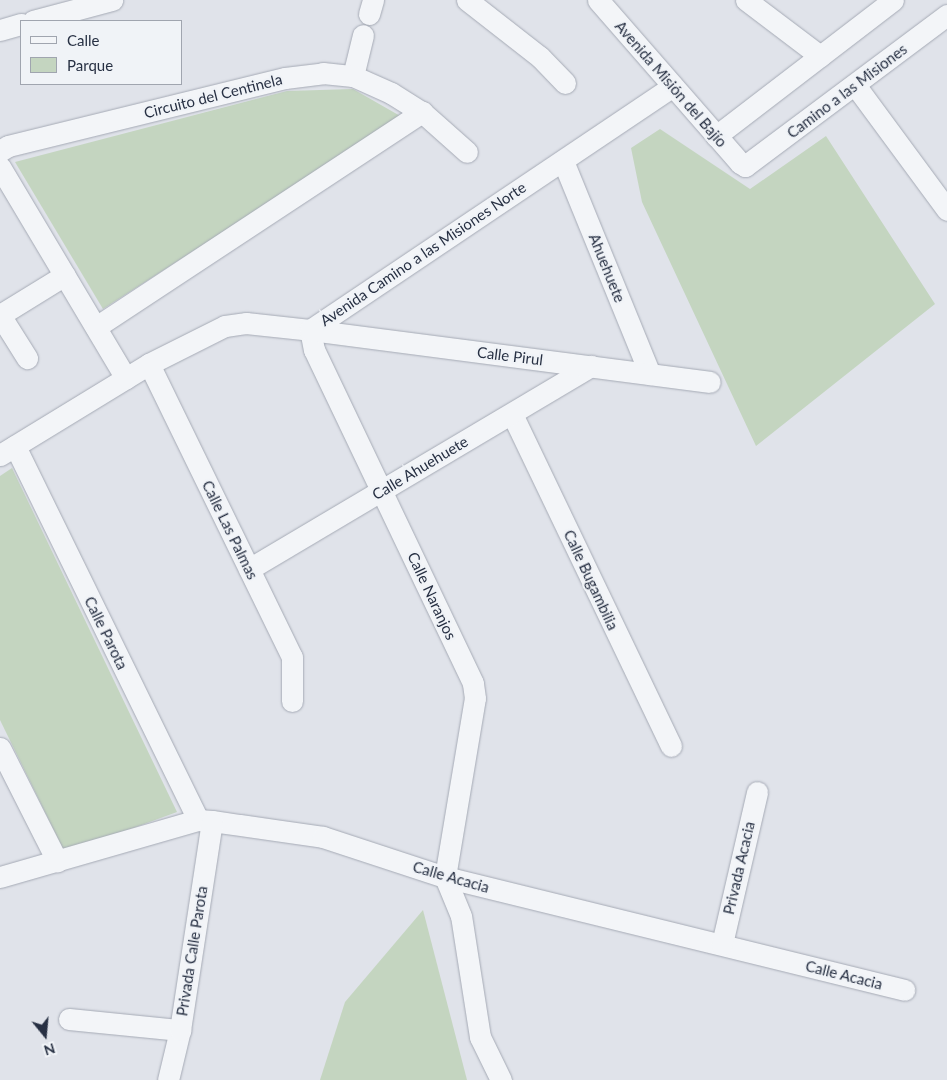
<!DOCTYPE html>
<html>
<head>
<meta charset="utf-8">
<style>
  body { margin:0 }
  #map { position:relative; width:947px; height:1080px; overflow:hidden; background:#e0e3ea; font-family:Lato,sans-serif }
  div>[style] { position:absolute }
  .green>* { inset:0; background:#c4d5c0 }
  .roads { filter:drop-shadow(0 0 1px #a5aab5) drop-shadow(0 0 1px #a5aab5) }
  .street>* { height:21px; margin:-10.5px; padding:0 10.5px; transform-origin:10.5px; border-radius:10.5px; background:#f3f5f8 }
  span { translate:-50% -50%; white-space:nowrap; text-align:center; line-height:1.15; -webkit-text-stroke:4.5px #f0f3f7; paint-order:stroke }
  .street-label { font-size:15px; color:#273043 }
  .legend { position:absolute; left:20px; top:20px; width:162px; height:65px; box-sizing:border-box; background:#f0f3f7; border:1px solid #a0a5af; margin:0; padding:6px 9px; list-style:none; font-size:15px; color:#273043 }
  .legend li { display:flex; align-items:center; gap:10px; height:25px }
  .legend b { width:25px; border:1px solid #a0a5af }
  .north { position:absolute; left:20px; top:1010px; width:50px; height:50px; -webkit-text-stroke:4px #f0f3f7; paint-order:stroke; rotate:163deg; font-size:14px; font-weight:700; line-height:20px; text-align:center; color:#273043 }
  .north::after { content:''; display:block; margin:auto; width:18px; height:22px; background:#273043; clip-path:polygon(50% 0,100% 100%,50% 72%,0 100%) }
</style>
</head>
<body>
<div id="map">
  <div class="green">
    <div style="clip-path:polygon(353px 89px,402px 117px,103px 309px,15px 162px,287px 91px)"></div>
    <div style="clip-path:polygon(660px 129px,750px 189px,826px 136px,935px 304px,756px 446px,642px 202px,631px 148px)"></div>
    <div style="clip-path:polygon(12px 468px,177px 812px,65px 853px,0 720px,0 476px)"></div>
    <div style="clip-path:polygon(423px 910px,467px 1080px,320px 1080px,345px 1002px)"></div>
  </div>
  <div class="roads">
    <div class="street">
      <div style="left:467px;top:0;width:93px;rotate:38deg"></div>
      <div style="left:540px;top:57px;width:36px;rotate:46deg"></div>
      <div style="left:598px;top:0;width:216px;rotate:48.9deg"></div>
      <div style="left:740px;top:163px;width:6px;rotate:31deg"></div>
      <div style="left:745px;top:166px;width:252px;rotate:-36.8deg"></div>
      <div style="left:746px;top:0;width:93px;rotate:37.1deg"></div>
      <div style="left:369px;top:14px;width:15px;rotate:-74deg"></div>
      <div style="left:33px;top:21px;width:82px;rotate:-14.9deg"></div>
      <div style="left:0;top:30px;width:22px;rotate:-16deg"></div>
      <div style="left:353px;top:76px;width:42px;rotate:-76.3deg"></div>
      <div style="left:855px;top:85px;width:155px;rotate:53.6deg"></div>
      <div style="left:716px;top:136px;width:223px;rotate:-37.5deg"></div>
      <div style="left:0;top:151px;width:9px;rotate:-32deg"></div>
      <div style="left:8px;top:146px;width:285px;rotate:-13.8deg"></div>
      <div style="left:285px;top:78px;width:38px;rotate:-7deg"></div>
      <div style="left:323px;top:73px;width:30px;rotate:6deg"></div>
      <div style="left:353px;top:76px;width:42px;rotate:24.1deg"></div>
      <div style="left:391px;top:93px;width:36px;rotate:32deg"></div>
      <div style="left:422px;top:112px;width:60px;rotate:41.6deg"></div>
      <div style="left:563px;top:161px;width:230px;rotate:67.8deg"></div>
      <div style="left:0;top:167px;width:246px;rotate:59.2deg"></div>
      <div style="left:0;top:315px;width:76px;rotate:-31.6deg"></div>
      <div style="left:0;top:315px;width:51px;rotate:57.9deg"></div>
      <div style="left:96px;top:327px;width:391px;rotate:-33.4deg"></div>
      <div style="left:149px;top:364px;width:326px;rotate:64deg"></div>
      <div style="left:292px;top:657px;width:44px;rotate:90deg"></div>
      <div style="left:512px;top:414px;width:368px;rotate:64.4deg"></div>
      <div style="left:15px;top:446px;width:416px;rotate:63.9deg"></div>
      <div style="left:0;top:455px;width:175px;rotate:-31.4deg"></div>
      <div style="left:149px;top:364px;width:85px;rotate:-26.6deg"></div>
      <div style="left:225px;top:326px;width:21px;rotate:-8deg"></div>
      <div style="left:246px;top:323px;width:64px;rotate:6.2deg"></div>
      <div style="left:310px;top:330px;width:437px;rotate:-33.9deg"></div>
      <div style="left:249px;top:569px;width:398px;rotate:-30.7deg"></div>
      <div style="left:0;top:748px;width:127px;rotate:63.2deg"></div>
      <div style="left:0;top:877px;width:206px;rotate:-16.1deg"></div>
      <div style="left:198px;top:820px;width:14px;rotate:4deg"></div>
      <div style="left:212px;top:821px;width:112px;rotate:8.2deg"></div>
      <div style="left:323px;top:837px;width:128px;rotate:18.2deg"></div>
      <div style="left:445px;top:877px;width:473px;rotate:13.8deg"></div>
      <div style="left:722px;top:944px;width:156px;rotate:-77deg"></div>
      <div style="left:69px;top:1019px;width:112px;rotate:5.7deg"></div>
      <div style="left:168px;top:1080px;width:51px;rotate:-76.5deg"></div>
      <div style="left:180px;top:1030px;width:211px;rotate:-81.3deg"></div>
      <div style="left:501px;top:1080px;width:48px;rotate:-116deg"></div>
      <div style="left:480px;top:1037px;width:122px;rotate:-98.9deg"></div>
      <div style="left:461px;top:916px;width:42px;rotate:-112.3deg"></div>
      <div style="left:445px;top:877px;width:181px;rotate:-80.5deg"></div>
      <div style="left:475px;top:698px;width:15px;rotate:-98deg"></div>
      <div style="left:473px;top:683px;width:369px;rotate:-115.5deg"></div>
      <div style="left:314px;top:350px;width:20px;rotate:-101deg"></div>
      <div style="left:310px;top:330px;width:403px;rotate:7.4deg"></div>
    </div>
  </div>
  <div class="street-label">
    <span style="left:671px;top:84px;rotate:49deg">Avenida Misión del Bajío</span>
    <span style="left:847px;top:91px;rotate:-37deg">Camino a las Misiones</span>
    <span style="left:213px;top:96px;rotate:-14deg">Circuito del Centinela</span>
    <span style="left:423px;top:254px;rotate:-34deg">Avenida Camino a las Misiones Norte</span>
    <span style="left:607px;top:268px;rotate:68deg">Ahuehuete</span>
    <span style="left:510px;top:356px;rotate:7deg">Calle Pirul</span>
    <span style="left:420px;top:468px;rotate:-31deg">Calle Ahuehuete</span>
    <span style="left:230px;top:530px;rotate:64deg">Calle Las Palmas</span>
    <span style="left:591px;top:580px;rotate:65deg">Calle Bugambilia</span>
    <span style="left:432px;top:596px;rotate:65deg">Calle Naranjos</span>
    <span style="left:106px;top:633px;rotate:64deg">Calle Parota</span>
    <span style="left:739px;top:868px;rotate:-77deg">Privada Acacia</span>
    <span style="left:451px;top:877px;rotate:16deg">Calle Acacia</span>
    <span style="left:192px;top:951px;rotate:-81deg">Privada Calle Parota</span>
    <span style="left:844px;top:975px;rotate:14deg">Calle Acacia</span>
  </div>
  <ul class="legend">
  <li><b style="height:6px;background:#f3f5f8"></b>Calle</li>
  <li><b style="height:14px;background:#c4d5c0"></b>Parque</li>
  </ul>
  <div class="north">N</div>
</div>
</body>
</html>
